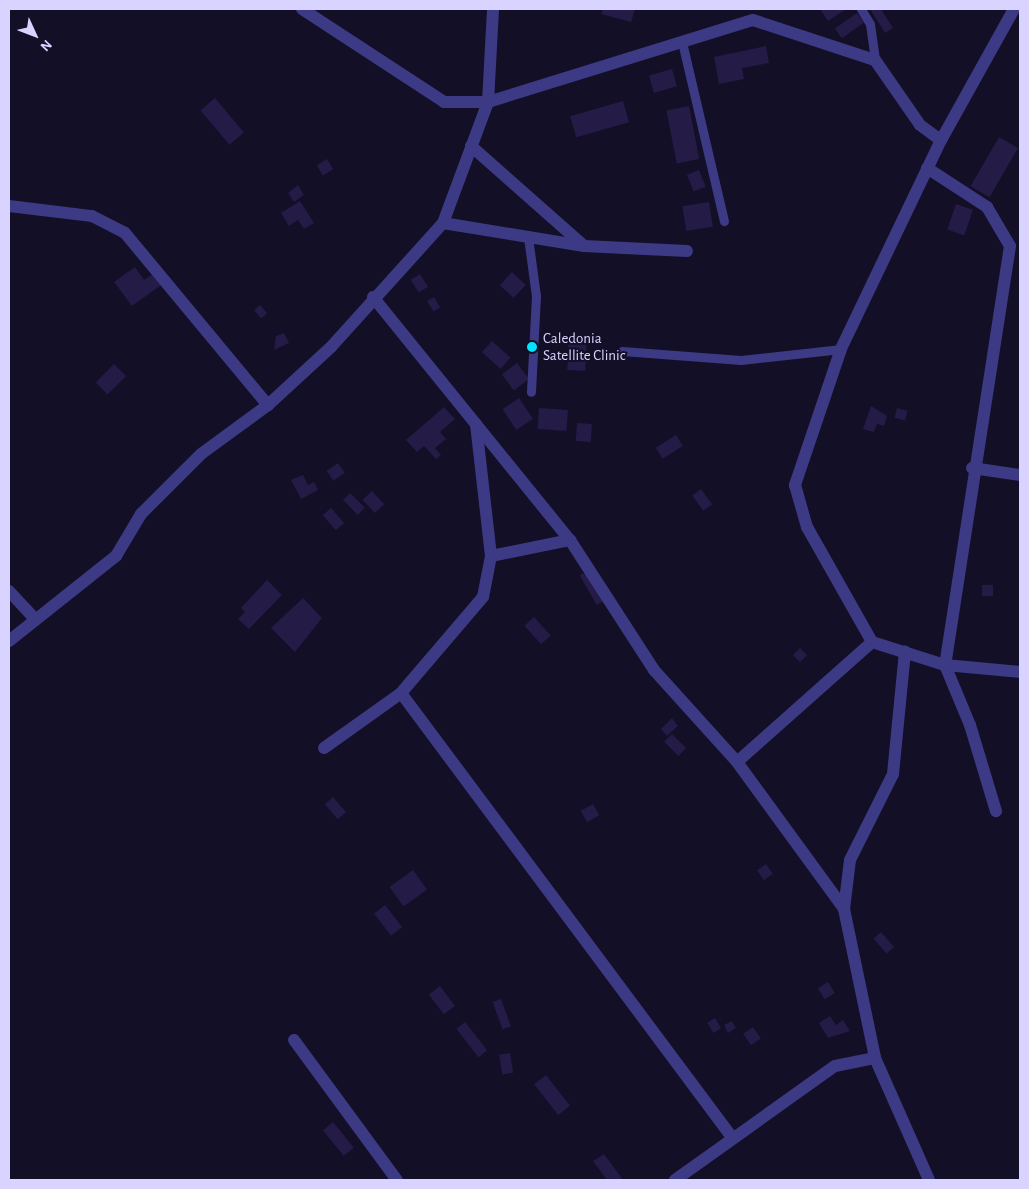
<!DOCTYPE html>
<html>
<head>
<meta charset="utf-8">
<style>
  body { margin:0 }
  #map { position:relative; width:1029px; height:1189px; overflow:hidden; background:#130f26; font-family:"Alegreya Sans",sans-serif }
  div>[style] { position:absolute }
  .building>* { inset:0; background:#241b47; transform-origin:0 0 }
  .service>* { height:9px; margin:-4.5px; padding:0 4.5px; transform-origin:4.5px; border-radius:4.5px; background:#3d3a85 }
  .minor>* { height:12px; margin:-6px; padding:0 6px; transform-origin:6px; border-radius:6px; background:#3d3a85 }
  .dots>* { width:14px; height:14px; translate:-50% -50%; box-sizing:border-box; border:2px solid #130f26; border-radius:50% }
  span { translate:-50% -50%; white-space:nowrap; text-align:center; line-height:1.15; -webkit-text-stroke:4px #130f26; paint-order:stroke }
  .poi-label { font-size:15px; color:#d9d4ff }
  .left { translate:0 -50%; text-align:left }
  .frame { position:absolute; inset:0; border:10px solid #d9d4ff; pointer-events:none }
  .north { position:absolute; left:10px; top:10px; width:50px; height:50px; -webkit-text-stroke:4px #130f26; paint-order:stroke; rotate:133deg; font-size:14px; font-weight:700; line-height:20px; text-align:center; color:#d9d4ff }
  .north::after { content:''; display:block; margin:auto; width:18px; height:22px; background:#d9d4ff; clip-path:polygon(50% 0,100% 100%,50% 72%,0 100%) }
</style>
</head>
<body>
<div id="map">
  <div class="building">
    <div style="clip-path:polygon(603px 9px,635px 9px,631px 22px,601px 14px)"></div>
    <div style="clip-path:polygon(820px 9px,846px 9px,828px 21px)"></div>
    <div style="clip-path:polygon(870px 9px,881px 9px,893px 28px,885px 33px)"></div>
    <div style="left:857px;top:13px;width:12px;height:27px;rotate:55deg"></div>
    <div style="clip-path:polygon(766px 46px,769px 63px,742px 68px,744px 79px,719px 84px,714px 57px)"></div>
    <div style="left:672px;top:69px;width:18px;height:24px;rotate:74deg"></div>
    <div style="left:215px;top:98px;width:45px;height:19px;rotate:50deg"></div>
    <div style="left:623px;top:101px;width:22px;height:55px;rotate:74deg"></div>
    <div style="left:689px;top:106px;width:54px;height:23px;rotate:79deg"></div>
    <div style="left:999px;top:137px;width:22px;height:57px;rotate:30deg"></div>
    <div style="left:327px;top:159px;width:12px;height:12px;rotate:59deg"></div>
    <div style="left:699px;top:170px;width:18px;height:13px;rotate:68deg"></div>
    <div style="clip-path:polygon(298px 185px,304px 195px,294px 202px,288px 193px)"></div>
    <div style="clip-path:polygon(300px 201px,314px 223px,304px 229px,298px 220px,289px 226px,281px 213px)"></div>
    <div style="left:709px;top:202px;width:25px;height:27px;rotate:81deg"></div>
    <div style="left:956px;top:204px;width:18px;height:27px;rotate:19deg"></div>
    <div style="clip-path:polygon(135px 267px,144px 280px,156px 272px,164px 283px,132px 306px,114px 282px)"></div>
    <div style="left:512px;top:272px;width:19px;height:18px;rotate:43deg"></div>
    <div style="left:420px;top:274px;width:15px;height:11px;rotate:58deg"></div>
    <div style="left:434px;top:297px;width:12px;height:8px;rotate:59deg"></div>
    <div style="left:260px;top:305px;width:11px;height:8px;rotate:49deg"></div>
    <div style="clip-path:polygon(284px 333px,289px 343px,274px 350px,276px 336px)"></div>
    <div style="left:569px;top:337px;width:18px;height:33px;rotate:3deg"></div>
    <div style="left:492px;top:341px;width:25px;height:15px;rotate:42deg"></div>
    <div style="left:517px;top:363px;width:20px;height:19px;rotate:53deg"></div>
    <div style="left:114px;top:364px;width:17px;height:26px;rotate:45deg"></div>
    <div style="left:519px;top:398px;width:25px;height:20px;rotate:56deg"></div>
    <div style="clip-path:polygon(871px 406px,887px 416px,884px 426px,877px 424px,874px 432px,863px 429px)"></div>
    <div style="clip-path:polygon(444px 407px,455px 419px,440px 432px,446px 439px,435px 448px,441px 455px,436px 459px,424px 446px,417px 452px,406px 440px)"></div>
    <div style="left:539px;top:408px;width:29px;height:21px;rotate:4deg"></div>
    <div style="left:897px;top:408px;width:11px;height:10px;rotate:15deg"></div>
    <div style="left:577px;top:423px;width:15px;height:18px;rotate:4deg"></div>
    <div style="left:676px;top:435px;width:13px;height:24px;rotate:58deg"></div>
    <div style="left:338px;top:463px;width:12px;height:14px;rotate:55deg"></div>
    <div style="clip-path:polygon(303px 475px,308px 485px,314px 482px,318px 490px,301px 499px,291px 480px)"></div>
    <div style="left:701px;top:489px;width:19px;height:11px;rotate:54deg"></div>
    <div style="left:372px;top:491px;width:18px;height:13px;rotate:47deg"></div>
    <div style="left:350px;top:493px;width:21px;height:10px;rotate:45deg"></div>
    <div style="left:331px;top:508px;width:20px;height:11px;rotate:49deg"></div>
    <div style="left:591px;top:569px;width:34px;height:13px;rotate:60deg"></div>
    <div style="clip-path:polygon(267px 580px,282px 595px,249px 629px,238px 619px,245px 612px,241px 608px)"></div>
    <div style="left:982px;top:585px;width:11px;height:11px"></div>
    <div style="clip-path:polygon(303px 598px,322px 618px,295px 652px,271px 628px)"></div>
    <div style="left:534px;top:617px;width:25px;height:13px;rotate:48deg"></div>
    <div style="left:800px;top:648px;width:10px;height:10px;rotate:45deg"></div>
    <div style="clip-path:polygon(672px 718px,678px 726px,667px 736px,661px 729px)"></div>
    <div style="left:672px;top:734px;width:20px;height:11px;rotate:45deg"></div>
    <div style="left:333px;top:797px;width:20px;height:11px;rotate:49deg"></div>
    <div style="left:593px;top:804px;width:13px;height:14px;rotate:61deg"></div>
    <div style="left:766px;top:864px;width:12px;height:11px;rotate:55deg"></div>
    <div style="left:413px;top:870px;width:24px;height:29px;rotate:54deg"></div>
    <div style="left:385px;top:905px;width:28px;height:14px;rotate:52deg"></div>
    <div style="left:881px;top:932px;width:20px;height:10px;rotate:49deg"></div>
    <div style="left:828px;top:982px;width:13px;height:12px;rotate:58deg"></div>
    <div style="left:440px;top:986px;width:25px;height:14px;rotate:53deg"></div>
    <div style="left:501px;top:999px;width:29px;height:9px;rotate:70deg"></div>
    <div style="clip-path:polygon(830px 1016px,836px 1025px,843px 1020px,850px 1031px,828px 1038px,819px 1023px)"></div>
    <div style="left:715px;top:1018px;width:12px;height:9px;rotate:59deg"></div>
    <div style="clip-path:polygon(732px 1021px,736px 1028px,728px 1033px,724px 1025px)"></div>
    <div style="left:465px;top:1022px;width:36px;height:11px;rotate:52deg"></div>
    <div style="left:753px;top:1027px;width:14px;height:12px;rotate:56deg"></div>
    <div style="left:510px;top:1053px;width:20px;height:11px;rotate:81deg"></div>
    <div style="left:546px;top:1075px;width:39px;height:15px;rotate:52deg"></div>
    <div style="left:333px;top:1122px;width:33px;height:13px;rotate:51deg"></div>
    <div style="clip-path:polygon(604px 1154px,623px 1180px,607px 1180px,593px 1161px)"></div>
  </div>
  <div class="service">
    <div style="left:861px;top:9px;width:17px;rotate:59deg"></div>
    <div style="left:870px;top:24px;width:36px;rotate:82deg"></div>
    <div style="left:682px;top:42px;width:184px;rotate:76.8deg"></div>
    <div style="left:528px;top:237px;width:60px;rotate:82.3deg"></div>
    <div style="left:536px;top:296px;width:96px;rotate:93deg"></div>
    <div style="left:622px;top:351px;width:119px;rotate:4.3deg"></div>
    <div style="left:741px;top:360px;width:101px;rotate:-6.3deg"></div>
  </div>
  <div class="minor">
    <div style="left:302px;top:9px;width:170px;rotate:33.2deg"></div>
    <div style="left:444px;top:102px;width:44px"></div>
    <div style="left:488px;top:102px;width:277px;rotate:-17.2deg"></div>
    <div style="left:753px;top:20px;width:128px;rotate:18.2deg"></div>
    <div style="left:875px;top:60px;width:79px;rotate:55.3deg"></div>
    <div style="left:920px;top:125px;width:26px;rotate:36deg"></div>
    <div style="left:1014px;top:9px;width:150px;rotate:119.1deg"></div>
    <div style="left:941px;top:140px;width:232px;rotate:115.6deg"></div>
    <div style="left:841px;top:349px;width:144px;rotate:108.7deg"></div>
    <div style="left:795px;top:485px;width:44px;rotate:74.1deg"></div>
    <div style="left:807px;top:527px;width:132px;rotate:60.5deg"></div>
    <div style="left:872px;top:642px;width:77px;rotate:17.5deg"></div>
    <div style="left:945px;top:665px;width:75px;rotate:5.3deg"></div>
    <div style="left:471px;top:146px;width:151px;rotate:41.5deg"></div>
    <div style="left:584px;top:246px;width:103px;rotate:2.8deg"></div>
    <div style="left:927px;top:168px;width:72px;rotate:33deg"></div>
    <div style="left:987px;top:207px;width:45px;rotate:59.5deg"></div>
    <div style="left:1010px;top:246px;width:424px;rotate:98.8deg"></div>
    <div style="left:945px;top:665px;width:65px;rotate:67.4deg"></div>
    <div style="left:970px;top:725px;width:90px;rotate:73.2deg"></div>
    <div style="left:9px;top:206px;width:84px;rotate:6.9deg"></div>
    <div style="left:92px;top:216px;width:37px;rotate:27deg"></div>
    <div style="left:125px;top:233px;width:224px;rotate:50.3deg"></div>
    <div style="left:443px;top:223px;width:143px;rotate:9.3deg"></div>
    <div style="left:373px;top:297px;width:313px;rotate:51deg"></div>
    <div style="left:570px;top:540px;width:155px;rotate:57.1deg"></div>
    <div style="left:654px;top:670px;width:124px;rotate:47.9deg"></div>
    <div style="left:737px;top:762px;width:182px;rotate:53.9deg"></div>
    <div style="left:844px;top:909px;width:152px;rotate:78.2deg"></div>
    <div style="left:875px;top:1058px;width:133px;rotate:66.1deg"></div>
    <div style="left:972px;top:468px;width:49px;rotate:8.3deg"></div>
    <div style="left:491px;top:556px;width:81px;rotate:-11.4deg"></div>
    <div style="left:9px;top:591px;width:38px;rotate:47deg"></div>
    <div style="left:9px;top:641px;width:137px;rotate:-38.5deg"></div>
    <div style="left:116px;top:556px;width:49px;rotate:-59.2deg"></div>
    <div style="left:141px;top:514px;width:85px;rotate:-45deg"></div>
    <div style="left:201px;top:454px;width:83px;rotate:-36.2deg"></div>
    <div style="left:268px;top:405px;width:86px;rotate:-42.6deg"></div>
    <div style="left:331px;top:347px;width:167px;rotate:-47.9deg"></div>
    <div style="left:443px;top:223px;width:129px;rotate:-69.6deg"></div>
    <div style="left:488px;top:102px;width:93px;rotate:-86.9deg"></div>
    <div style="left:401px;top:693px;width:552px;rotate:53.32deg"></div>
    <div style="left:324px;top:748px;width:95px;rotate:-35.5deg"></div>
    <div style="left:401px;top:693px;width:126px;rotate:-49.5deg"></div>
    <div style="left:483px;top:597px;width:42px;rotate:-79deg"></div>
    <div style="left:491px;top:556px;width:133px;rotate:-96.5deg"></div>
    <div style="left:737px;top:762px;width:181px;rotate:-41.6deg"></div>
    <div style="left:844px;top:909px;width:49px;rotate:-83deg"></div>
    <div style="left:850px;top:860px;width:96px;rotate:-63.4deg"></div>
    <div style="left:893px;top:774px;width:123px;rotate:-84.4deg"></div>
    <div style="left:294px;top:1040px;width:174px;rotate:53.7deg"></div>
    <div style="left:675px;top:1180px;width:196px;rotate:-35.5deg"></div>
    <div style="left:835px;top:1066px;width:41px;rotate:-11.3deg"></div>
  </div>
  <div class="dots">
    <div style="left:532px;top:347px;background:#00e5ff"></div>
  </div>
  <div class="poi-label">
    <span class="left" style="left:543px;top:347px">Caledonia<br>Satellite Clinic</span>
  </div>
  <div class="frame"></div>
  <div class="north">N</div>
</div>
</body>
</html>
